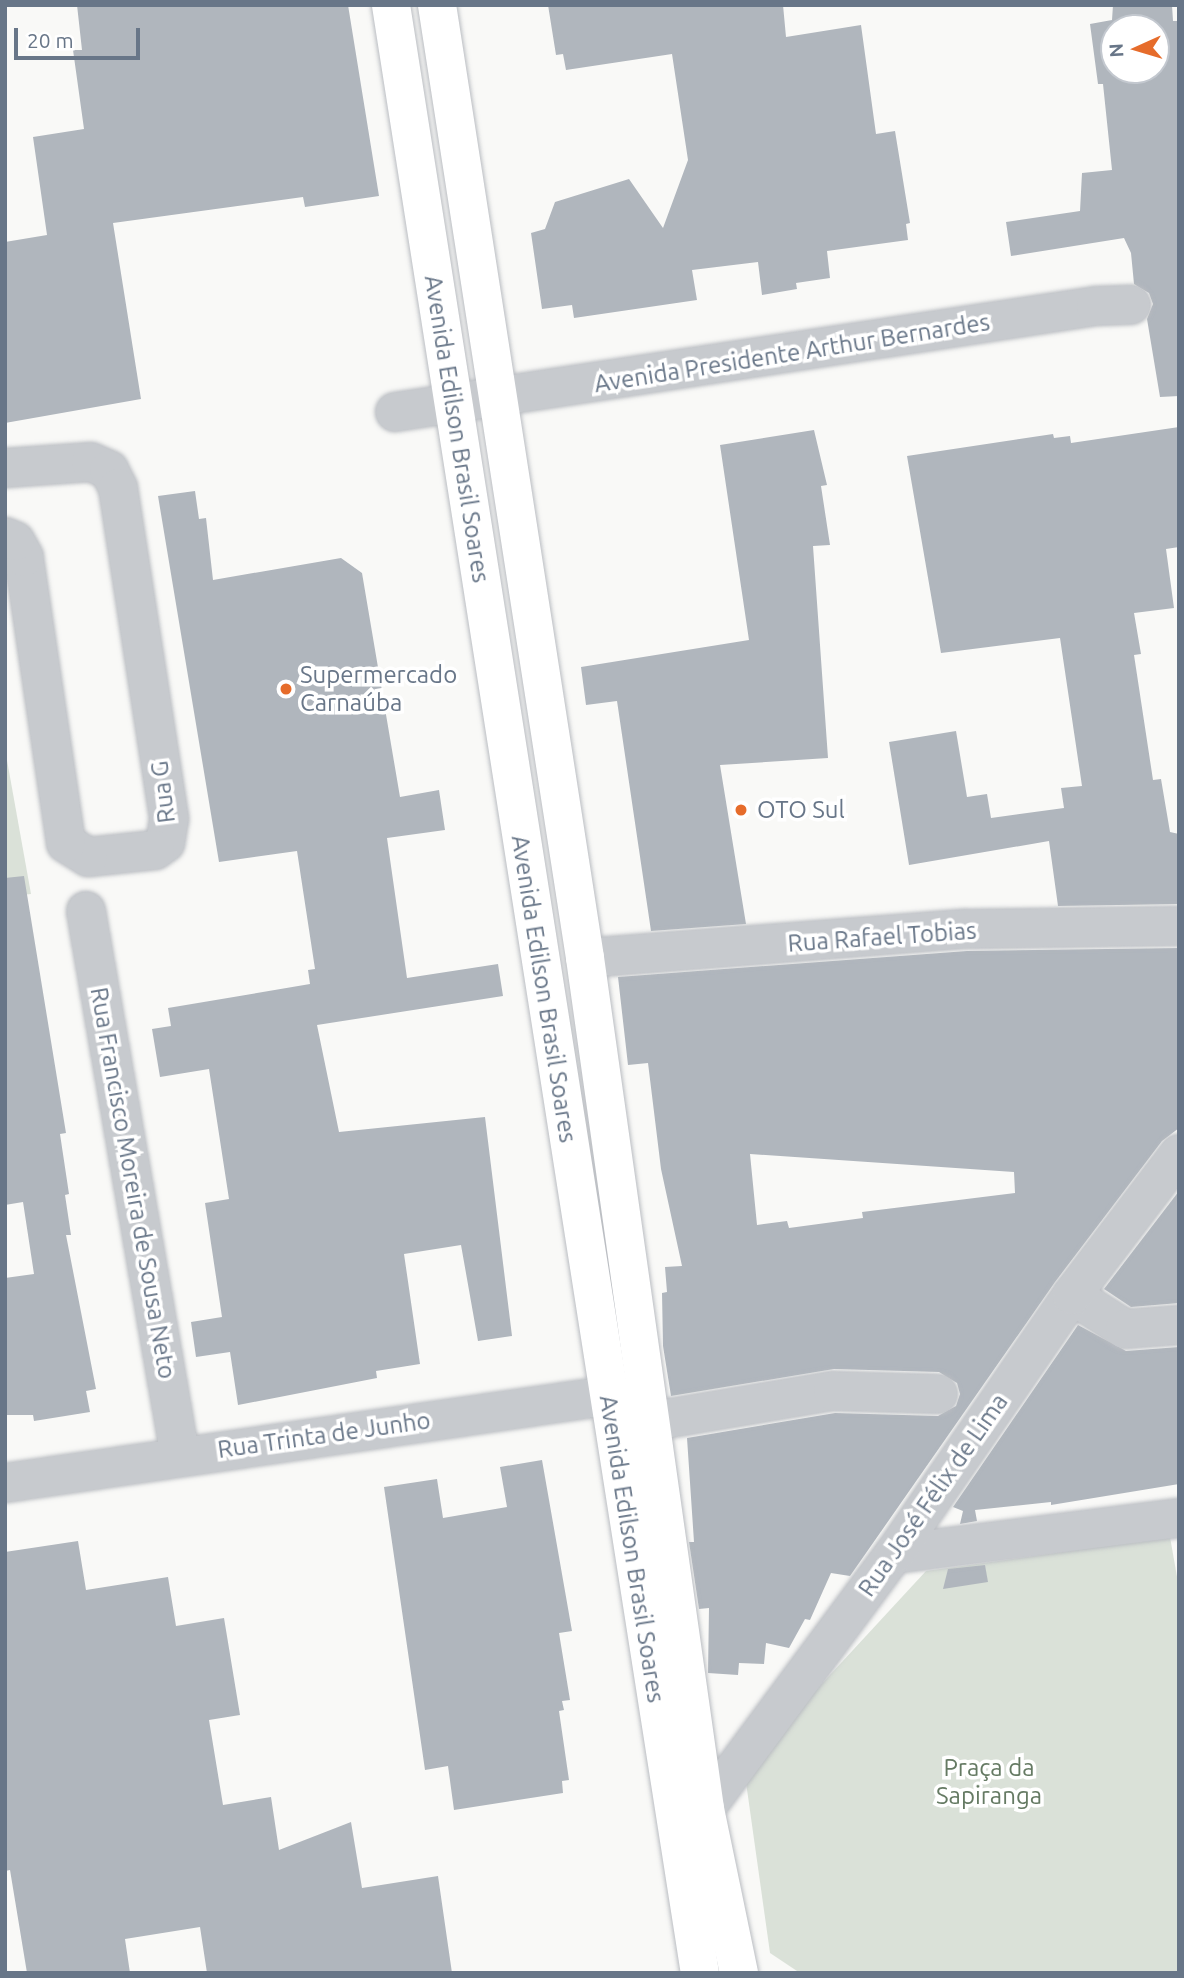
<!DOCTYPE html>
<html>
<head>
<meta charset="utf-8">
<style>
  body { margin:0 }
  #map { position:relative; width:1184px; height:1978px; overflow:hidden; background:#f9f9f7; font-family:Ubuntu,sans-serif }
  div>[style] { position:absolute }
  .green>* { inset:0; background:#dae1d8 }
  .building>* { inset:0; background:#b0b6bd }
  .roads { filter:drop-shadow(0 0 2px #babdc2) drop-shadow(0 0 2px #babdc2) }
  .minor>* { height:38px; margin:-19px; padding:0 19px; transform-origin:19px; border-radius:19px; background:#c7cace }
  .major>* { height:38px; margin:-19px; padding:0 19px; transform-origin:19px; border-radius:19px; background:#fff }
  .dots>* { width:19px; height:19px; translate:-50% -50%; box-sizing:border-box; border:4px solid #fff; border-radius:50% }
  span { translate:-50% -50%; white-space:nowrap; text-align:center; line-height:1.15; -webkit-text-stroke:7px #fff; paint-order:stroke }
  .street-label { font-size:24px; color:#687688 }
  .poi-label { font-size:24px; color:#687688 }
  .left { translate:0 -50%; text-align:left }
  .park-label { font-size:24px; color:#657a63 }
  .frame { position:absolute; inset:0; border:7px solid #687688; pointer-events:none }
  .north { position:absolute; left:1100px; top:14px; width:70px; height:70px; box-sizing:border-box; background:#fff; border:2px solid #c3c8cf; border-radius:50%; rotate:266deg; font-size:19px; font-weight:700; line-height:28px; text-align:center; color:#687688 }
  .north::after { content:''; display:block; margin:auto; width:24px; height:32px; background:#e66c2b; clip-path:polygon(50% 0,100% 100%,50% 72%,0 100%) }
  .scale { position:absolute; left:14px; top:28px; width:126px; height:32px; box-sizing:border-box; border:4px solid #687688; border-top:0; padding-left:9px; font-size:21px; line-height:24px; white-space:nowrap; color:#687688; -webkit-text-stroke:5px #fff; paint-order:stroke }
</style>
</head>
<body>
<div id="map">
  <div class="green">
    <div style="clip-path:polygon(5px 749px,31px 894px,5px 897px)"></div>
    <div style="clip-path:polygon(1170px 1537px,1179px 1588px,1179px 1973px,800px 1973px,770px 1953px,744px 1768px,926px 1571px)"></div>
  </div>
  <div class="building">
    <div style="clip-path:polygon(77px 5px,348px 5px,379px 196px,305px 207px,303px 197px,113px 223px,141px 399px,5px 423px,5px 242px,47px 235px,33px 137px,84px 129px,73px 50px,82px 50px)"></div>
    <div style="clip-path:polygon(548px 5px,783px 5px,786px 37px,861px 25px,876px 134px,895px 131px,910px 223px,906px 224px,908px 240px,827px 251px,830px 278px,796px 283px,797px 289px,762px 295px,758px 262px,692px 270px,697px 300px,574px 318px,572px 305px,542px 309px,531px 233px,545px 229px,555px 202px,629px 179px,663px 228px,688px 160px,672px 54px,566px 70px,563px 54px,556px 55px)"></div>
    <div style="clip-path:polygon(evenodd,1113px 5px,1172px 5px,1173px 21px,1179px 21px,1179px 396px,1160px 397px,1147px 319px,1153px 304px,1149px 293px,1134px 284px,1131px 253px,1124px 238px,1011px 256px,1006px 222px,1080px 211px,1082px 173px,1112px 170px,1103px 84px,1098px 84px,1090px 24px,1112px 20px,1113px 5px,1114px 28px,1156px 28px,1156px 70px,1114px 70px,1114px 28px)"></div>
    <div style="clip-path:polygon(1179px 427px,1179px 547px,1166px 549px,1174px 608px,1134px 613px,1141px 654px,1134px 655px,1153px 780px,1161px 779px,1170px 832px,1179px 834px,1179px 904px,1058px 906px,1049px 841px,909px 865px,889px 742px,956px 731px,967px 797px,987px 794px,991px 818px,1064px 808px,1061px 788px,1082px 786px,1060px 638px,941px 653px,907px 456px,1053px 434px,1054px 438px,1070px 436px,1071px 443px)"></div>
    <div style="clip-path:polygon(814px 430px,827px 485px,821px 486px,830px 545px,813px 546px,828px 758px,720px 765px,746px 924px,651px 931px,617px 701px,586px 705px,581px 667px,749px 640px,720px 445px)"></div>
    <div style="clip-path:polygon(195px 491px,199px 519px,206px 518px,213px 580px,341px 558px,362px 573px,400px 797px,439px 790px,445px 830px,387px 838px,407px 978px,498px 964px,503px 996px,317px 1025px,339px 1132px,485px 1117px,512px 1336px,478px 1341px,461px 1245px,404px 1254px,420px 1364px,376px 1371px,377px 1378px,238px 1405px,230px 1352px,196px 1357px,191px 1322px,222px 1317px,205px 1203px,229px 1199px,209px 1069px,160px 1077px,152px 1029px,171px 1026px,168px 1008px,310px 984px,308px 970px,315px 969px,297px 851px,219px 862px,158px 496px)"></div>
    <div style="clip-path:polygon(24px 876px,66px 1133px,60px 1134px,69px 1194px,65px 1195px,71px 1235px,66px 1235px,96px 1389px,86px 1391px,90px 1412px,34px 1421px,33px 1415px,5px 1415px,5px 1278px,34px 1274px,23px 1202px,5px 1205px,5px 878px)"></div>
    <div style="clip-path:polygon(evenodd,1179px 948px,1179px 1128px,1162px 1141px,1055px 1282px,850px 1576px,831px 1573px,810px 1620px,805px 1619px,789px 1648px,766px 1643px,764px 1664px,739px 1663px,738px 1675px,708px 1673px,709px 1608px,699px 1609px,689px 1542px,694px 1542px,687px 1438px,835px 1413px,938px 1416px,956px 1406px,960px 1394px,957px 1383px,939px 1372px,834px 1369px,671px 1396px,663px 1346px,662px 1293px,667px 1292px,665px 1267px,682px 1266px,661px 1169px,648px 1063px,628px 1065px,618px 977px,967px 951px,1179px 948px,750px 1154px,1014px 1172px,1015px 1193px,862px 1212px,863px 1218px,789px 1228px,787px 1221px,757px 1225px,750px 1154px)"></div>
    <div style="clip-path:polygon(1179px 1191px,1179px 1303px,1131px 1307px,1104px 1289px)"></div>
    <div style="clip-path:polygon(1078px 1325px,1126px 1351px,1179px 1347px,1179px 1484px,1051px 1505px,1051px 1502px,975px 1510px,977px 1521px,960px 1524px,963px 1511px,953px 1507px)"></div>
    <div style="clip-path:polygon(542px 1460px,572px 1631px,559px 1633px,570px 1700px,562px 1701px,564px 1710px,559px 1711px,569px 1780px,562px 1781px,563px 1793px,454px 1810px,448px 1766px,425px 1770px,384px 1487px,437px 1479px,443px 1518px,507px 1507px,500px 1467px)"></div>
    <div style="clip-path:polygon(78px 1541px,86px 1590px,168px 1577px,176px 1626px,224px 1618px,240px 1715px,209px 1720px,223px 1805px,271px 1797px,279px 1850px,351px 1822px,362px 1888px,438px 1876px,452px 1973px,207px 1973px,200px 1927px,125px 1939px,130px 1973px,27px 1973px,10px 1870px,5px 1871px,5px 1552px)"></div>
    <div style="clip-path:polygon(985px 1565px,988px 1582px,943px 1589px,948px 1569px)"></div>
  </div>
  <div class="roads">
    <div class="minor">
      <div style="left:395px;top:412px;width:709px;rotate:-8.6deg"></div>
      <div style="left:1096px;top:306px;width:35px;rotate:-2deg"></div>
      <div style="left:5px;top:468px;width:86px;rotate:-4deg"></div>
      <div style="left:91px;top:462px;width:20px;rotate:24deg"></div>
      <div style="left:109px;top:470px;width:20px;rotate:63deg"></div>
      <div style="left:118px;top:488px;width:335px;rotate:81.2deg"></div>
      <div style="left:169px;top:819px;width:24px;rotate:99deg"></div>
      <div style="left:165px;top:843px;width:12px;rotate:145deg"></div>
      <div style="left:155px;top:850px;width:67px;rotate:174deg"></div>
      <div style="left:88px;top:857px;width:26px;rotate:-148deg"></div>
      <div style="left:66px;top:843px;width:289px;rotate:-98.4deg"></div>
      <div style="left:24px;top:557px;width:18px;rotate:-119deg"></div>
      <div style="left:15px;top:541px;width:11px;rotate:-158deg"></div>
      <div style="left:86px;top:911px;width:552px;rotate:80.2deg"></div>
      <div style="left:585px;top:958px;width:382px;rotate:-4.4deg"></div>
      <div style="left:966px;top:929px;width:213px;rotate:-0.8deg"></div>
      <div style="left:1072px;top:1295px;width:63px;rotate:32.7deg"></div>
      <div style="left:1125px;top:1329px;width:54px;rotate:-4.2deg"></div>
      <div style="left:647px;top:1422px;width:189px;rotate:-9.5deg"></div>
      <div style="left:833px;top:1391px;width:105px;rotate:1.6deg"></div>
      <div style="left:5px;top:1483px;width:642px;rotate:-8.24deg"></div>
      <div style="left:894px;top:1554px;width:287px;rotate:-7.2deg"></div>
      <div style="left:679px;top:1814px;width:26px;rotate:-11deg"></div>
      <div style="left:705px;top:1809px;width:317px;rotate:-53.5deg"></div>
      <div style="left:894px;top:1554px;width:314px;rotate:-55.5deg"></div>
      <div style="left:1072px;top:1295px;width:177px;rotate:-52.8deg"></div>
    </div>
    <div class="major">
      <div style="left:391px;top:5px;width:1992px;rotate:81.08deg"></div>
      <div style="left:437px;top:5px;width:964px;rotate:81.17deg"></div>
      <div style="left:585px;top:958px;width:859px;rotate:81.97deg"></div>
      <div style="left:705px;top:1809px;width:167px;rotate:78.3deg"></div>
    </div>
  </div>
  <div class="dots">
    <div style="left:286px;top:689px;background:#e66c2b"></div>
    <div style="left:741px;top:810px;background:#e66c2b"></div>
  </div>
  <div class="street-label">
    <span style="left:792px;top:353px;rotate:-9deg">Avenida Presidente Arthur Bernardes</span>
    <span style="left:457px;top:429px;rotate:81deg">Avenida Edilson Brasil Soares</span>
    <span style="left:163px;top:792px;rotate:-97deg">Rua G</span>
    <span style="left:882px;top:937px;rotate:-4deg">Rua Rafael Tobias</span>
    <span style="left:544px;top:989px;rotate:81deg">Avenida Edilson Brasil Soares</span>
    <span style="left:133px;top:1183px;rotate:80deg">Rua Francisco Moreira de Sousa Neto</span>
    <span style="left:324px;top:1435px;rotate:-8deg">Rua Trinta de Junho</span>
    <span style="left:933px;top:1495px;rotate:-55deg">Rua José Félix de Lima</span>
    <span style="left:632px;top:1549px;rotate:81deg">Avenida Edilson Brasil Soares</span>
  </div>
  <div class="poi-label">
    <span class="left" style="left:300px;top:689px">Supermercado<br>Carnaúba</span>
    <span class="left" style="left:757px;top:810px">OTO Sul</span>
  </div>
  <div class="park-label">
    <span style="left:989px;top:1782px">Praça da<br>Sapiranga</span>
  </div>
  <div class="frame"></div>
  <div class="north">N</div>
  <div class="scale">20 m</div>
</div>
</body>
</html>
